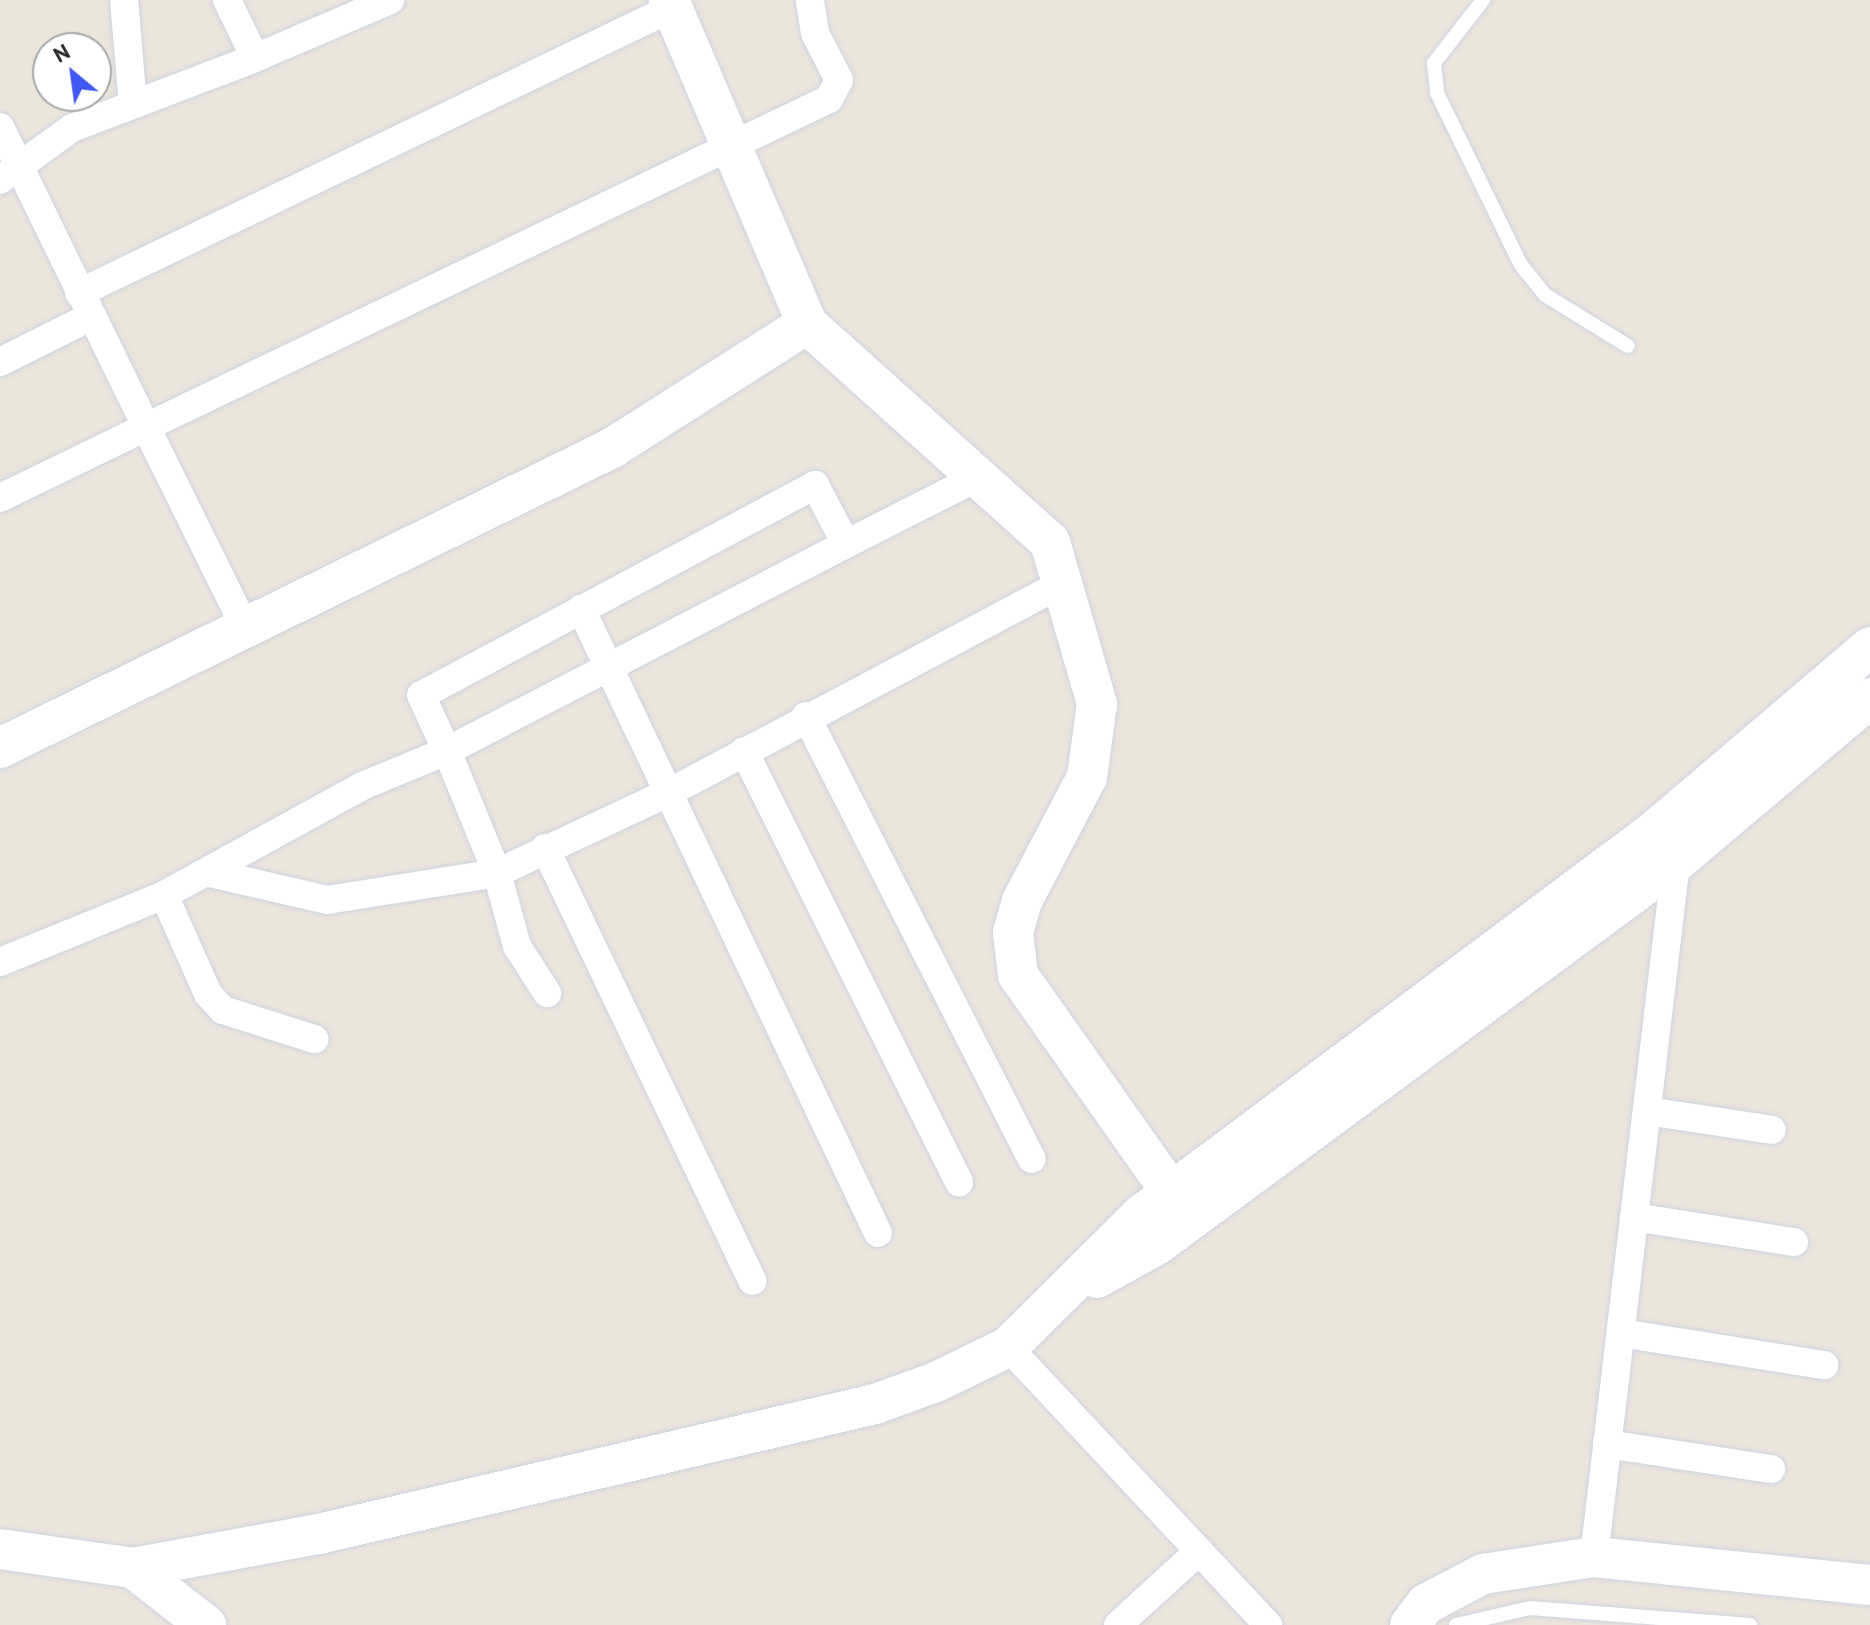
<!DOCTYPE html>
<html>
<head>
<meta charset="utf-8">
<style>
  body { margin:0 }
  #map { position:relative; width:1870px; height:1625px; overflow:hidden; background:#ebe5dc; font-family:"PT Sans",sans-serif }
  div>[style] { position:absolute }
  .roads { filter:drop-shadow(0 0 2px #d1d3e2) drop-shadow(0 0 2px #d1d3e2) }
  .lane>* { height:14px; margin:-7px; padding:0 7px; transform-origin:7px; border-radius:7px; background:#fff }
  .street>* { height:28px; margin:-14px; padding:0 14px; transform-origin:14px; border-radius:14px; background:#fff }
  .secondary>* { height:40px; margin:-20px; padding:0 20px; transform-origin:20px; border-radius:20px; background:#fff }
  span { translate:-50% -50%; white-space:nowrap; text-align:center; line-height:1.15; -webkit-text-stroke:7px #fff; paint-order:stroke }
  .north { position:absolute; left:32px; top:32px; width:80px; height:80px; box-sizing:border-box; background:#fff; border:2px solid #a9a9a9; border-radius:50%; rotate:331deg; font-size:22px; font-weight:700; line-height:32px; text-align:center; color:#292929 }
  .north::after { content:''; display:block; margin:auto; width:28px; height:36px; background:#4059f3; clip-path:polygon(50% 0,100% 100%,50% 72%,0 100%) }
</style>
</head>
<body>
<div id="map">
  <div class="roads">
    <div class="lane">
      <div style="left:1483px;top:0;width:80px;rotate:127.9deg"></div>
      <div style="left:1434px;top:63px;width:30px;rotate:84deg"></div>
      <div style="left:1437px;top:93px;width:191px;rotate:64deg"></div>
      <div style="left:1521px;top:265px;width:38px;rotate:51deg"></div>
      <div style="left:1545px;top:295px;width:97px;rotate:31.6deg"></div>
      <div style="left:1456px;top:1625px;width:76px;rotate:-12.9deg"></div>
      <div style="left:1530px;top:1608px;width:221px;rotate:4.4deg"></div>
    </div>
    <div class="street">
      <div style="left:124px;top:0;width:104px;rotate:85.1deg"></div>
      <div style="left:227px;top:0;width:64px;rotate:64.2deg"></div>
      <div style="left:255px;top:58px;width:147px;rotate:-23.2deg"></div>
      <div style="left:0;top:127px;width:334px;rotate:64deg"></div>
      <div style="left:146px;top:427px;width:758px;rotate:-25.65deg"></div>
      <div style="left:829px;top:99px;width:21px;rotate:-62deg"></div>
      <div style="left:839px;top:80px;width:53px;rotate:-117.1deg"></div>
      <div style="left:815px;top:33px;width:33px;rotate:-99deg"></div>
      <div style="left:0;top:180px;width:89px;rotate:-35.8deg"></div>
      <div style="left:72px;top:128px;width:196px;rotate:-20.9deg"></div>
      <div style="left:79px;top:293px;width:658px;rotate:-25.67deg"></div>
      <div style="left:0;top:362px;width:98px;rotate:-26.6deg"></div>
      <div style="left:0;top:498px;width:162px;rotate:-25.9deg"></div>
      <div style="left:146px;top:427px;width:225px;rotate:63.7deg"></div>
      <div style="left:846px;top:544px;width:148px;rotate:-26.9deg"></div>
      <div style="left:581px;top:609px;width:691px;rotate:64.55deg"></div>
      <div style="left:806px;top:716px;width:497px;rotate:63deg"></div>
      <div style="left:744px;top:751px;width:482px;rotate:63.5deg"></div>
      <div style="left:545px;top:848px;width:480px;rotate:64.4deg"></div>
      <div style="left:206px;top:872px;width:124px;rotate:13deg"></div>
      <div style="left:327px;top:900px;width:172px;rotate:-9deg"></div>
      <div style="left:497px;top:873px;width:191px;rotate:-25.1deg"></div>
      <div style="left:670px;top:792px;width:444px;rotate:-28deg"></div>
      <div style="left:164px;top:895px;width:108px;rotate:66deg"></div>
      <div style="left:208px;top:994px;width:22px;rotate:47deg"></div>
      <div style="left:223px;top:1010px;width:96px;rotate:17.7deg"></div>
      <div style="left:0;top:962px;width:177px;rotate:-22.2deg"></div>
      <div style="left:164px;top:895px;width:226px;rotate:-28.8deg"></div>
      <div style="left:362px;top:786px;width:92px;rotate:-22.4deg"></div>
      <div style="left:447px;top:751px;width:449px;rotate:-27.4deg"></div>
      <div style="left:846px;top:544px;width:67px;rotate:-117.7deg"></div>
      <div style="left:815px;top:485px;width:446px;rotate:151.9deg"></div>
      <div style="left:421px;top:695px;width:62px;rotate:65.1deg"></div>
      <div style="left:447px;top:751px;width:132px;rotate:67.7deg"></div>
      <div style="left:497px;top:873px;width:76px;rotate:74.7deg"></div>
      <div style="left:517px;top:946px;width:56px;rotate:57.4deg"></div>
      <div style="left:1647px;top:1111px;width:126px;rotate:8.6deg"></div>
      <div style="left:1634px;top:1217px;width:162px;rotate:8.9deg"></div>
      <div style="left:1621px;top:1333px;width:206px;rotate:9deg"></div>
      <div style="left:1008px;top:1347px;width:381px;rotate:46.9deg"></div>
      <div style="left:1607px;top:1444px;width:166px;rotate:8.7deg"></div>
      <div style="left:1594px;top:1557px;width:700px;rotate:-83.27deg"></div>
      <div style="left:1676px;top:862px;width:9px;rotate:-126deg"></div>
      <div style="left:1118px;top:1625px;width:110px;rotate:-42.4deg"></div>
    </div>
    <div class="secondary">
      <div style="left:669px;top:0;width:352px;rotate:66.9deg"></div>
      <div style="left:807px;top:324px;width:326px;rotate:41.9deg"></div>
      <div style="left:1050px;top:542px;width:169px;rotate:73.8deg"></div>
      <div style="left:1097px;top:704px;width:74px;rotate:97.8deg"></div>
      <div style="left:1087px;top:777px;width:140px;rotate:117.7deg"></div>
      <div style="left:1022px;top:901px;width:33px;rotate:106deg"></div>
      <div style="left:1013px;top:933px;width:42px;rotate:83.2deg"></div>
      <div style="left:1018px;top:975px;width:266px;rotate:54.8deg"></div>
      <div style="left:0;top:748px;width:682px;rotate:-26.11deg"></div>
      <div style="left:612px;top:448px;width:231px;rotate:-32.5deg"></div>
      <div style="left:1097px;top:1278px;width:70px;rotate:-29.1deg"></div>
      <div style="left:1158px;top:1244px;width:644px;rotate:-36.41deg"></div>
      <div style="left:1676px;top:862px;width:254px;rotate:-40.2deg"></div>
      <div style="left:0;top:1549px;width:134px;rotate:8.1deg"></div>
      <div style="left:133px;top:1568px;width:189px;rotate:-10.4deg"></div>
      <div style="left:319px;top:1534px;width:571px;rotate:-13.16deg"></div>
      <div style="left:875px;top:1404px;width:65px;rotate:-19.8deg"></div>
      <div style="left:936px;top:1382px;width:80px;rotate:-25.9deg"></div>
      <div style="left:1008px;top:1347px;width:187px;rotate:-44.8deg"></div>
      <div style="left:1141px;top:1215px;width:639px;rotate:-36.8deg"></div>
      <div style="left:1653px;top:832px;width:285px;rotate:-40.4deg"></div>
      <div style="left:133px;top:1568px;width:93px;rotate:38deg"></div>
      <div style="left:1410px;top:1625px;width:26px;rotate:-53deg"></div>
      <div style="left:1426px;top:1604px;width:64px;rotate:-27.8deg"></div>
      <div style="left:1483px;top:1574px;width:112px;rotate:-8.7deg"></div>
      <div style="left:1594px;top:1557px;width:277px;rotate:5.8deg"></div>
    </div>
  </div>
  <div class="north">N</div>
</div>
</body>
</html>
